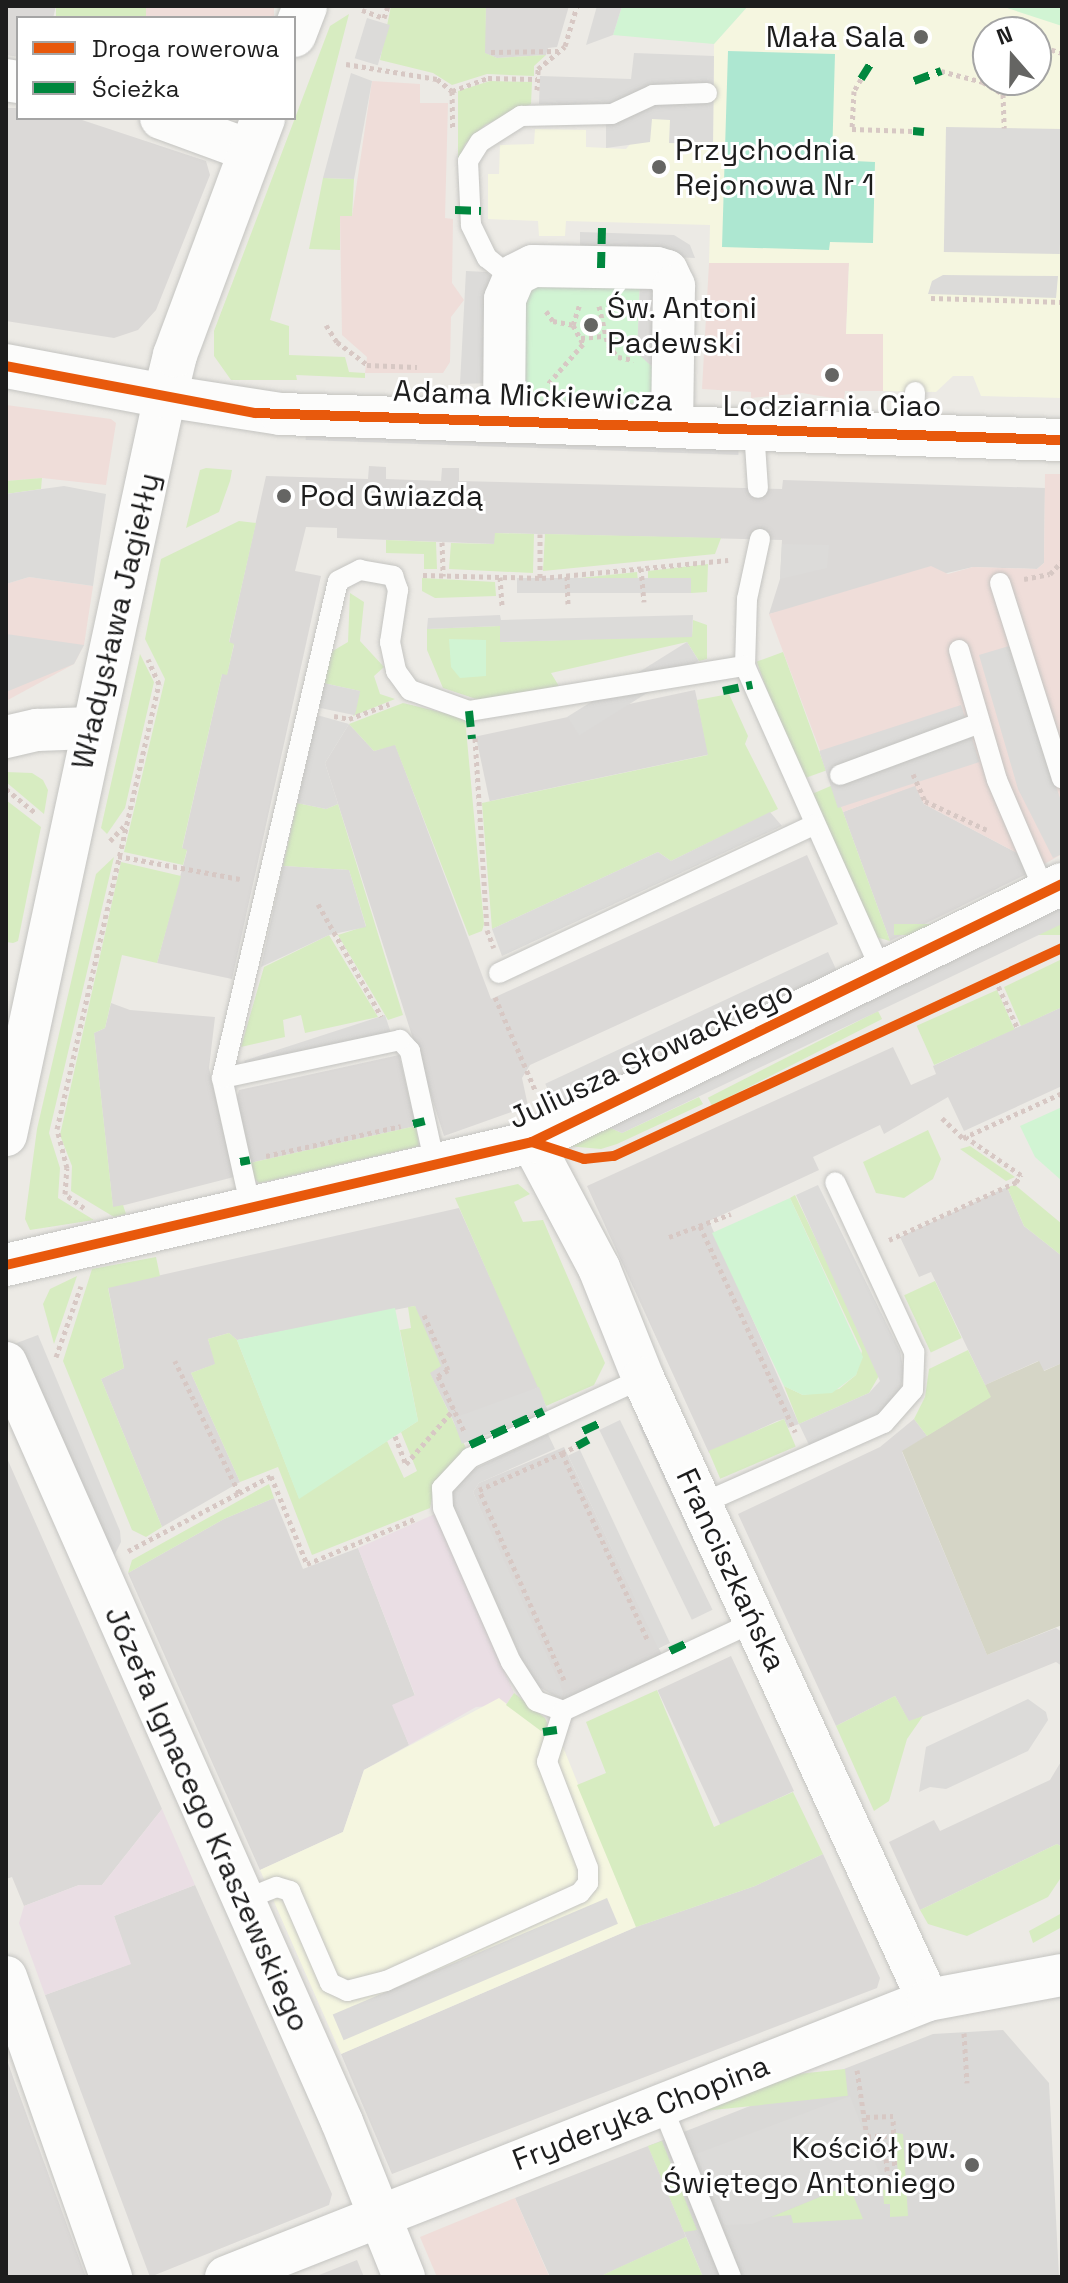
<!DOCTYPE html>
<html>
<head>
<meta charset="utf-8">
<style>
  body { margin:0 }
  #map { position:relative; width:1068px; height:2283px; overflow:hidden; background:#eceae5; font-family:"Space Grotesk",sans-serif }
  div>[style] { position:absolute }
  .residential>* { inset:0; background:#dbd9d7; transform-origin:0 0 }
  .commercial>* { inset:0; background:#efddd9; transform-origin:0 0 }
  .industrial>* { inset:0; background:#eadee4 }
  .education>* { inset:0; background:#f5f6e0 }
  .religious>* { inset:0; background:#dad9d7 }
  .construction>* { inset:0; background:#d5d5c6 }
  .grass>* { inset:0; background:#d7ecc1; transform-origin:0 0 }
  .park>* { inset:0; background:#d1f4d3 }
  .pitch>* { inset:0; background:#ade7d1 }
  .parking>* { inset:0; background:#dcdbd9; transform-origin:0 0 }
  .path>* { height:5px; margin-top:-2.5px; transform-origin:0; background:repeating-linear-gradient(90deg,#d7c8c4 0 4px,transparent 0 8px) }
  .roads { filter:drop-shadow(0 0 2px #c4c4c1) drop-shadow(0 0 2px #c4c4c1) }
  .service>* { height:20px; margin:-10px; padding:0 10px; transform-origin:10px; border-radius:10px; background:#fcfcfb }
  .minor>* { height:42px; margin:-21px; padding:0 21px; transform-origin:21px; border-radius:21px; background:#fcfcfb }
  .tertiary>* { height:44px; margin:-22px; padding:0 22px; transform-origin:22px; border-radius:22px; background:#fcfcfb }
  .quiet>* { height:8px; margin-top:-4px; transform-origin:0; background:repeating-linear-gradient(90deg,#00873e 0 16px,transparent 0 24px) }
  .cycleway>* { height:10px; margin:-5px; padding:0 5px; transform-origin:5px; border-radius:5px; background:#e8590c }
  .dots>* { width:22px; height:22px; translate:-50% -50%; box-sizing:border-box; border:4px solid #fff; border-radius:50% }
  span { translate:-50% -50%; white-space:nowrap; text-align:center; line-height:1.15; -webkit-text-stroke:6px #fff; paint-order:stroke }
  .poi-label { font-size:30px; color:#1d1d1d }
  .right { translate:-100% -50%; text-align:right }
  .left { translate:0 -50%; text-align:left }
  .street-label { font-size:30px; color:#1d1d1d }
  .frame { position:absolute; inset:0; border:8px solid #1d1d1d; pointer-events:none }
  .legend { position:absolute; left:16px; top:16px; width:280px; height:104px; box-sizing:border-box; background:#fff; border:2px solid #a5a5a5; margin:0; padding:10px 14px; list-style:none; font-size:24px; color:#1d1d1d }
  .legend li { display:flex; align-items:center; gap:16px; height:40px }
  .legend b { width:40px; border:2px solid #a5a5a5 }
  .north { position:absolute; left:972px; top:16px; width:80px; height:80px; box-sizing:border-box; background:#fff; border:2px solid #a5a5a5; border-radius:50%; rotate:340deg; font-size:22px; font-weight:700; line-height:32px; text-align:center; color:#1d1d1d }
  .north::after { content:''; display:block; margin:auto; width:28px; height:36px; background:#656563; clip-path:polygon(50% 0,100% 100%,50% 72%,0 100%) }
</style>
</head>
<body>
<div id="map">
  <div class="residential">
    <div style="clip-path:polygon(6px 6px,56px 6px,53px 18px,18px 18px,18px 57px,6px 55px)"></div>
    <div style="clip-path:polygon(486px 6px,569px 6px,557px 47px,548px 48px,546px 55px,497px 58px,484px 53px)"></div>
    <div style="clip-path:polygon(6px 108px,18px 108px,18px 118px,76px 118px,206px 161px,210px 175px,156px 310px,138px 330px,114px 338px,6px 321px)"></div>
    <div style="clip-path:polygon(369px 466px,386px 467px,386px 479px,441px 481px,442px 468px,459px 468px,459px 481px,782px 489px,783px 480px,1045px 488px,1044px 563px,1037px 569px,973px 567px,769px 614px,780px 579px,782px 540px,495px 533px,495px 544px,337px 538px,337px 528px,306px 527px,295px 571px,321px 576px,232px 979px,157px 963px,187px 851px,182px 849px,222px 674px,227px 674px,234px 645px,229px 643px,266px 476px,368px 479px)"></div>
    <div style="left:695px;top:690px;width:66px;height:224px;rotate:78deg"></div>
    <div style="clip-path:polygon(349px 724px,374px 751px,395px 744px,491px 999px,807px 855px,838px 924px,530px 1065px,522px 1078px,528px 1106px,444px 1136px,325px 763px)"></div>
    <div style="clip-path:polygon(915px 785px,924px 804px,1019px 854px,1027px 874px,890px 941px,843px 812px)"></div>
    <div style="clip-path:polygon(111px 1003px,130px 1010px,215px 1017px,209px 1068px,234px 1177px,113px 1208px,94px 1033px,105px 1028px)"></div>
    <div style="clip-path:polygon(1062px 1007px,1062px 1086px,964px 1131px,948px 1097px,884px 1134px,880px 1125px,813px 1157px,819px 1170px,709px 1221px,799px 1424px,788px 1428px,784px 1419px,777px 1421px,709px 1453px,587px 1186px,893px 1047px,911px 1085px,936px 1074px,933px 1066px)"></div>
    <div style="clip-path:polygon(399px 1055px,416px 1126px,250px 1163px,236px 1100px,239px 1090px)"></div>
    <div style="clip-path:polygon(1007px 1187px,1024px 1226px,1062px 1256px,1062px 1363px,1043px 1371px,1038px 1361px,985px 1385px,931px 1272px,919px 1277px,900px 1237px)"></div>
    <div style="clip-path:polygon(459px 1208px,539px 1387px,456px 1426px,429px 1372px,415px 1306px,237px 1340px,229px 1333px,208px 1339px,216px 1364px,191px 1373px,240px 1482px,162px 1527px,101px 1379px,124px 1368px,108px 1287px)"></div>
    <div style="clip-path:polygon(914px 1419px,927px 1436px,902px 1452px,987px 1655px,1056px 1628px,1062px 1632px,1062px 1666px,1056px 1662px,909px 1722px,895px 1696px,836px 1726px,738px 1514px,880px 1447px)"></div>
    <div style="clip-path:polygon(564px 1447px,663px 1657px,569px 1700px,562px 1700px,473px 1492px,479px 1483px)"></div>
    <div style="clip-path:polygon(6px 1456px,162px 1809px,102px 1885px,79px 1885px,24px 1906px,12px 1877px,6px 1879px)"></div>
    <div style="clip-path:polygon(274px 1498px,303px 1569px,358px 1548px,415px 1696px,393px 1705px,409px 1745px,364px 1770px,343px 1832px,260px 1870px,128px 1573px,224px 1519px)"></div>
    <div style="left:731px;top:1656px;width:149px;height:81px;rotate:65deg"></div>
    <div style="clip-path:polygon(1062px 1760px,1062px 1847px,1057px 1844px,920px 1910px,889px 1842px,934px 1820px,940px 1831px,1050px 1780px)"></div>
    <div style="clip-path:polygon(823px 1854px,880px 1978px,877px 1988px,392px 2174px,341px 2054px,636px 1927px,755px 1886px)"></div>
    <div style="clip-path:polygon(195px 1885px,332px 2194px,329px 2205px,150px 2277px,45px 1995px,130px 1964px,114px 1916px)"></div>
    <div style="clip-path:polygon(6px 2057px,14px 2080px,86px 2277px,6px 2277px)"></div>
    <div style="clip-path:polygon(648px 2146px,686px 2237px,599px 2277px,550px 2277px,515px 2198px)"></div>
    <div style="clip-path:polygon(357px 2260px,364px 2277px,314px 2277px)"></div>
  </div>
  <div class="commercial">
    <div style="left:146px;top:6px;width:128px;height:12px"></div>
    <div style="clip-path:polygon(372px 81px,420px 84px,420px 103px,448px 103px,445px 218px,453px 219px,452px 283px,464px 300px,451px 317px,450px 362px,443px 373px,365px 373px,367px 357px,342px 335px,340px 216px,352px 216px)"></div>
    <div style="clip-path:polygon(709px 263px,849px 263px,846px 334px,883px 334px,883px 391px,845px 391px,844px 400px,802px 393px,751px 398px,751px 392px,702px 389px)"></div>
    <div style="clip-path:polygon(6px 405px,111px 419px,116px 423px,106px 485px,42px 478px,6px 481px)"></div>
    <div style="clip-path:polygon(1045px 474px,1062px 474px,1062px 854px,1027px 874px,1019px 854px,924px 804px,915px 786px,843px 812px,769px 614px,931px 566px,948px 574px,973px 567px,1037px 569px,1044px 563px)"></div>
    <div style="clip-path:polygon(29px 577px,93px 586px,84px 645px,74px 664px,6px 701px,6px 584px)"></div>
    <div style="clip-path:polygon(515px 2198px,549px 2276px,437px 2277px,420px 2237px)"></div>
  </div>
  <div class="industrial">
    <div style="clip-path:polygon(435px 1514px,514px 1693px,506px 1705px,476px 1707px,409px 1745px,392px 1705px,415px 1695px,358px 1548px)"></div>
    <div style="clip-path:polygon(162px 1809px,195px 1885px,114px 1916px,131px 1964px,45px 1995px,19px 1923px,24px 1906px,79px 1885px,102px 1885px)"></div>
  </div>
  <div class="education">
    <div style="clip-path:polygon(evenodd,748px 6px,1062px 6px,1062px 398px,981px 396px,973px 376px,953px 376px,936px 392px,883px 391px,883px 334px,846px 334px,849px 263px,709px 263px,710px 225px,566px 221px,565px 236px,539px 236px,538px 221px,488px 219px,488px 174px,499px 174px,500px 145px,534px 144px,535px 129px,586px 130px,586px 147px,626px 149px,651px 119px,670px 119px,713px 144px,714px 44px,748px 6px,988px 32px,1036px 32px,1036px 80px,988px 80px,988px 32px)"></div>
    <div style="clip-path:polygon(499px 1698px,563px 1747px,636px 1927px,341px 2054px,260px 1870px,343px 1832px,364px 1770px)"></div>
  </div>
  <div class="religious">
    <div style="clip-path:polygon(1003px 2030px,1049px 2083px,1059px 2277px,703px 2277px,648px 2146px,933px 2034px)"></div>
  </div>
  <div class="construction">
    <div style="clip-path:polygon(1039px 1361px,1044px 1371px,1062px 1363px,1062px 1625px,987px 1655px,902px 1451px,990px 1397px,985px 1385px)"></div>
  </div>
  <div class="grass">
    <div style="left:56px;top:6px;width:90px;height:12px"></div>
    <div style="clip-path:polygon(391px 6px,486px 6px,485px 53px,497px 58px,546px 55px,534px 66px,534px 76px,487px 74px,452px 85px,433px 73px,380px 60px)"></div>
    <div style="clip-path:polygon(349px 14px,270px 320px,289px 326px,289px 355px,345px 357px,349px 372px,365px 373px,365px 378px,296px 375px,297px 380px,231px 380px,214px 356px,214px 331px,330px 26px)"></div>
    <div style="clip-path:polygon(490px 81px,532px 82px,531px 104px,485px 125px,465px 144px,458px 163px,458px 91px)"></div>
    <div style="clip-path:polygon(323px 178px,354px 179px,352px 216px,340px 216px,340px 250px,309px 249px)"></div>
    <div style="clip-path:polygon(206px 468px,232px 470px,230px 481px,219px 512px,186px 528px,200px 470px)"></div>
    <div style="clip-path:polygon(42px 478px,41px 489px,6px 494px,6px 481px)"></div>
    <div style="clip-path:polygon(239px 521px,256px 523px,229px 642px,234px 644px,227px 675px,222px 674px,182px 848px,187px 850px,183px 865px,124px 852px,165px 679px,145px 639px,161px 559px)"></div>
    <div style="clip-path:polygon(495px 533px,534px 534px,533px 573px,449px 569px,451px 543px,494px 544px)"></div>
    <div style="clip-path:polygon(545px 534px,721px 538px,715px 554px,543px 571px)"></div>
    <div style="clip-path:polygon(386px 540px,436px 542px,437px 569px,424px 569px,424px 554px,386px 553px)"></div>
    <div style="clip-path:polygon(708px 564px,707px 592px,691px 593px,691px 578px,648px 580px,648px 571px)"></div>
    <div style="clip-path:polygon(637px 572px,638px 581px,570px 584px,570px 579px)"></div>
    <div style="clip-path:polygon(422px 578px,495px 582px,496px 596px,435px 598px,422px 591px)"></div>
    <div style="clip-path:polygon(350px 593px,364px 602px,360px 641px,384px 667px,374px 676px,380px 694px,395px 699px,353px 716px,360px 691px,323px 683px,331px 652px,348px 642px)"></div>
    <div style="clip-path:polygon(693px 620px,707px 625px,707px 659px,699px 661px,687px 642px,551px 673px,560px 688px,479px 700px,443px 688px,427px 650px,427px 629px,500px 626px,501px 642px,692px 636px)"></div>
    <div style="left:783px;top:652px;width:126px;height:28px;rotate:70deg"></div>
    <div style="clip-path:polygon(140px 654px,154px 682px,125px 808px,107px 834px,101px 828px)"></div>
    <div style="clip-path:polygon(729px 694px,748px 736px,745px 744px,778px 809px,671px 861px,658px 852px,492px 929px,482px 803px,708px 755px,697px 700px)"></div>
    <div style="clip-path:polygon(403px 703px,465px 718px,484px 924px,482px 931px,469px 936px,395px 745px,374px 751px,349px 724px)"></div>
    <div style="clip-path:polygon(6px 772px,32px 773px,43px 780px,48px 790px,44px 814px,6px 782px)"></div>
    <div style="clip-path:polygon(833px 785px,843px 812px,890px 941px,876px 937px,812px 794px)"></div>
    <div style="clip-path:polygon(6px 800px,41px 827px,18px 941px,13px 943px,6px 942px)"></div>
    <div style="clip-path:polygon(297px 803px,326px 809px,338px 804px,403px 1015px,388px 1020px,338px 935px,366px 926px,349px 870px,283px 866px)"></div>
    <div style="clip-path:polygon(114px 857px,49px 1133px,60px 1168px,58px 1198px,94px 1220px,30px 1230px,25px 1219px,37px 1129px,96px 874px)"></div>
    <div style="clip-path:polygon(121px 862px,181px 876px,157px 963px,122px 955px,105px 1028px,94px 1033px,113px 1207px,123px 1205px,126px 1214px,114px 1217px,71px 1191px,72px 1166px,60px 1135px)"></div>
    <div style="left:1062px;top:924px;width:11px;height:168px;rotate:90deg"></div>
    <div style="clip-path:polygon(329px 935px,378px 1017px,305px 1033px,301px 1015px,283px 1020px,285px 1037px,241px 1047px,264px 967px)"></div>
    <div style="clip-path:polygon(1062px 959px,1062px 1007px,1021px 1026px,1004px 987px)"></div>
    <div style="left:997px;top:990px;width:43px;height:88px;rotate:66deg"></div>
    <div style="left:878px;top:1011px;width:9px;height:191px;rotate:63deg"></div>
    <div style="clip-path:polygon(699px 1097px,703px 1104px,617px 1144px,601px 1149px,567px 1146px,599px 1123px,622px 1133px)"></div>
    <div style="clip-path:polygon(416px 1126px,419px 1146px,259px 1183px,254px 1178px,250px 1163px)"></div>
    <div style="clip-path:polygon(928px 1130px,941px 1159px,933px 1179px,904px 1198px,876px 1193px,863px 1162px)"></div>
    <div style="clip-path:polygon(970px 1146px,1015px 1177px,1006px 1181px,960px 1149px)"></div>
    <div style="clip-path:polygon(518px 1184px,530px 1194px,514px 1202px,523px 1222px,543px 1220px,605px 1363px,594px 1385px,546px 1406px,455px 1198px)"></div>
    <div style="clip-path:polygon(1015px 1185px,1062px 1224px,1062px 1256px,1024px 1226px,1007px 1187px)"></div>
    <div style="clip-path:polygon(795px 1195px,880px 1374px,869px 1393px,799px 1424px,784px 1386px,803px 1395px,839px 1389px,856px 1375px,862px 1351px,790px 1198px)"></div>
    <div style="clip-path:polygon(156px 1257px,160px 1276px,108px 1288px,124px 1368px,101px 1379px,162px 1527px,146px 1537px,132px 1530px,63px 1361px,92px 1269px)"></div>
    <div style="clip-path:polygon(77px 1276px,54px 1344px,43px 1304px,50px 1289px)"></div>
    <div style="left:935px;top:1281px;width:63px;height:34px;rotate:65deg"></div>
    <div style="clip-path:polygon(415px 1306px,441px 1366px,430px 1373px,466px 1448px,436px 1480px,430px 1508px,312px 1555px,278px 1467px,240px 1482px,191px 1373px,215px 1364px,208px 1339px,229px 1333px,237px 1340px,299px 1498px,387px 1441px,404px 1478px,417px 1471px,401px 1432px,418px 1421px,400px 1330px,411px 1328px,408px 1307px)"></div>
    <div style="clip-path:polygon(968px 1350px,991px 1397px,927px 1436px,914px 1419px,925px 1397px,929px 1369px)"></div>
    <div style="left:784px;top:1419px;width:30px;height:82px;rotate:67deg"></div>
    <div style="clip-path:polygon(269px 1484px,274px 1498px,224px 1519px,128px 1573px,132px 1560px)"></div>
    <div style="clip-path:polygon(657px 1690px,714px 1827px,793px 1792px,823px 1854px,755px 1886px,636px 1927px,577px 1785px,606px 1773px,586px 1722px)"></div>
    <div style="clip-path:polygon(514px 1693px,545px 1718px,548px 1725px,541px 1731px,506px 1705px)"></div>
    <div style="clip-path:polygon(895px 1696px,909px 1721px,923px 1716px,907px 1739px,889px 1801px,874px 1811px,836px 1726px)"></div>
    <div style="clip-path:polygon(1057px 1844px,1062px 1847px,1062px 1876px,1048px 1897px,967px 1936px,928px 1924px,920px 1910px)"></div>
    <div style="clip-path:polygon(1062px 1913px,1062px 1927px,1033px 1943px,1029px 1931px)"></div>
    <div style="left:845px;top:2069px;width:27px;height:170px;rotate:84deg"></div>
    <div style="clip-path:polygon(895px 2133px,903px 2134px,908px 2216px,890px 2217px,890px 2204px,884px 2204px,883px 2190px,899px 2188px)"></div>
    <div style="clip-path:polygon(662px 2141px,697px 2230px,684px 2232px,648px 2146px)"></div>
    <div style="clip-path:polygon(849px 2185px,863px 2219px,793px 2223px,791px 2215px,771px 2217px)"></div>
    <div style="clip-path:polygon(686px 2237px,703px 2277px,599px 2277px,620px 2267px)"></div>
  </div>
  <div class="park">
    <div style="clip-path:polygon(622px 6px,748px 6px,714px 44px,613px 35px)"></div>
    <div style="clip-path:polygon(1001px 6px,1062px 6px,1062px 26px)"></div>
    <div style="clip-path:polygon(530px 280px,640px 283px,637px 352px,658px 372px,648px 398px,631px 404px,543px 403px,522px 390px,519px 301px)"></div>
    <div style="clip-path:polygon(449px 639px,486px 640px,486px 676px,460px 678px,451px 667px)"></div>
    <div style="clip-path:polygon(1062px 1107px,1062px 1181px,1035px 1157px,1020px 1126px)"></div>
    <div style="clip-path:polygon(790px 1198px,863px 1357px,856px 1375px,832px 1393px,803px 1395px,784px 1386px,712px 1233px)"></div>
    <div style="clip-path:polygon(395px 1308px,418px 1421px,299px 1499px,237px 1340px)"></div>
  </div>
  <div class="pitch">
    <div style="clip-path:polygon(728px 51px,835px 54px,832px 160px,875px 162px,873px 243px,830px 242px,829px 250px,722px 247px)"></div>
  </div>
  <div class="parking">
    <div style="clip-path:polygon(597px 6px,622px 6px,613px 35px,586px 45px)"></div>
    <div style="left:367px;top:18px;width:24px;height:42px;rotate:17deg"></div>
    <div style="clip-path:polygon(634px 53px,714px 56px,713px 144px,669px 143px,670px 120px,652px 119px,650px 142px,606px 148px,606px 106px,539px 104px,540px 76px,631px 79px)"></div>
    <div style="clip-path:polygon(351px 73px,372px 81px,354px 179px,323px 178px)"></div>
    <div style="left:946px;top:127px;width:116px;height:125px;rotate:1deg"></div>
    <div style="clip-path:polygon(580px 232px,674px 235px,690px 245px,695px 258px,580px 253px)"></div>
    <div style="clip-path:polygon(466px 271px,487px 272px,496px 282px,491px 383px,460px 384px)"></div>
    <div style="clip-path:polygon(943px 275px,1058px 276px,1056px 298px,928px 294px,932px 281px)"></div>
    <div style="clip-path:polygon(661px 282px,658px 372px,637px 353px,640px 284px)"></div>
    <div style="left:306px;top:429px;width:433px;height:11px;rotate:2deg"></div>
    <div style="clip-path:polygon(64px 486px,106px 494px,93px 586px,29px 577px,6px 584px,6px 494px)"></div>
    <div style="clip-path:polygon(782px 544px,829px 545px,827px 568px,780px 579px)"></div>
    <div style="left:691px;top:578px;width:15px;height:174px;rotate:90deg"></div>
    <div style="clip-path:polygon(500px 615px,501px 620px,693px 615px,692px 637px,500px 642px,500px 626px,427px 629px,428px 618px)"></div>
    <div style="clip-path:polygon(6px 634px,84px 645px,74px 664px,6px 692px)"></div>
    <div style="left:687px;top:642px;width:22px;height:141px;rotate:58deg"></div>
    <div style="clip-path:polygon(1009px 646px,1062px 804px,1062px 854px,1053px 858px,1018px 789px,979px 655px)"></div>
    <div style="left:323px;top:683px;width:38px;height:25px;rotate:12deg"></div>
    <div style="left:961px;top:705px;width:60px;height:149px;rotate:72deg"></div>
    <div style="clip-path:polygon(317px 715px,349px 724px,325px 763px,338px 804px,326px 809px,297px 803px)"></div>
    <div style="clip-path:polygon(770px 812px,782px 826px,502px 956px,492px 929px,658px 852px,671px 861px)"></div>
    <div style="clip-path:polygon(283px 866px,349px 870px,366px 927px,329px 935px,261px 967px)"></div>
    <div style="clip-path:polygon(1062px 899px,1062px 924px,622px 1133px,599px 1123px)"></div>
    <div style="left:828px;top:952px;width:29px;height:312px;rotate:65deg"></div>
    <div style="left:385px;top:1015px;width:19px;height:148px;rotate:72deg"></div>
    <div style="clip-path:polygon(818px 1185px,900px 1351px,904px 1372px,899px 1397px,879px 1414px,809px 1445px,799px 1424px,869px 1393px,880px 1381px,796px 1195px)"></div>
    <div style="clip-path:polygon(38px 1335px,120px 1531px,121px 1542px,109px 1566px,14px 1344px)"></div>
    <div style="left:539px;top:1387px;width:27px;height:92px;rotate:70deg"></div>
    <div style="left:649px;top:1419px;width:193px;height:12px;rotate:65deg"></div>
    <div style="left:620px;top:1420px;width:211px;height:23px;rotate:64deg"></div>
    <div style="clip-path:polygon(548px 1434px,555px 1449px,479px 1483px,473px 1492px,563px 1691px,562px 1700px,532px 1683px,452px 1505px,452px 1492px,472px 1470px)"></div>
    <div style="left:580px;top:1450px;width:213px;height:13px;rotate:65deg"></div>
    <div style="clip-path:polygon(1028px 1699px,1046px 1712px,1048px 1720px,1028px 1751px,946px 1789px,930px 1787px,919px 1792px,926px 1747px)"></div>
    <div style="left:607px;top:1898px;width:28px;height:298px;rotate:67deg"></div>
    <div style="clip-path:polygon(850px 2096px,879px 2173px,752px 2224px,724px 2225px,696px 2154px)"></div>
  </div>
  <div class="path">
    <div style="left:362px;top:10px;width:23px;rotate:20deg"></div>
    <div style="left:384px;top:18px;width:13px;rotate:-72deg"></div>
    <div style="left:1036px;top:45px;width:27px;rotate:17deg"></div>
    <div style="left:491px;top:52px;width:67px;rotate:-0.9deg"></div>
    <div style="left:346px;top:64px;width:92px;rotate:9.4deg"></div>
    <div style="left:437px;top:79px;width:19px;rotate:39deg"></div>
    <div style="left:452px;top:91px;width:38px;rotate:-20deg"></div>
    <div style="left:488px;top:78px;width:49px;rotate:1.2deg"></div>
    <div style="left:987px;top:67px;width:16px;rotate:105deg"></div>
    <div style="left:983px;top:82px;width:23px;rotate:31deg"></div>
    <div style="left:1003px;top:94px;width:34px;rotate:88deg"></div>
    <div style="left:941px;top:71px;width:43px;rotate:14.7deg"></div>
    <div style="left:861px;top:79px;width:14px;rotate:120deg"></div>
    <div style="left:854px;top:91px;width:38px;rotate:93deg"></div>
    <div style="left:852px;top:129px;width:61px;rotate:1.9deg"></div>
    <div style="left:1000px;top:88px;width:9px;rotate:-63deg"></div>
    <div style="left:537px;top:90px;width:21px;rotate:-87deg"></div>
    <div style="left:538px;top:69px;width:35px;rotate:-40deg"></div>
    <div style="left:565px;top:46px;width:42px;rotate:-73.3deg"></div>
    <div style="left:452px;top:91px;width:39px;rotate:89deg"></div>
    <div style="left:931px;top:298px;width:131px;rotate:1.7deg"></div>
    <div style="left:599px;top:306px;width:40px;rotate:77deg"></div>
    <div style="left:608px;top:345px;width:16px;rotate:50deg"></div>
    <div style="left:618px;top:357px;width:16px;rotate:11deg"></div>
    <div style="left:546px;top:311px;width:12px;rotate:55deg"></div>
    <div style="left:553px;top:321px;width:20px;rotate:11deg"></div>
    <div style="left:573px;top:325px;width:21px;rotate:62deg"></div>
    <div style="left:583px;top:344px;width:53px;rotate:131.2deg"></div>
    <div style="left:326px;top:325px;width:20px;rotate:57deg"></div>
    <div style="left:337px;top:342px;width:38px;rotate:37deg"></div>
    <div style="left:367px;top:365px;width:50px;rotate:2.3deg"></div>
    <div style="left:573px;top:325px;width:22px;rotate:-72deg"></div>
    <div style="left:581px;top:338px;width:22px;rotate:-5deg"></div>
    <div style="left:540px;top:534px;width:44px;rotate:90deg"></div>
    <div style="left:442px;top:542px;width:34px;rotate:88deg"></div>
    <div style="left:641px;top:568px;width:34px;rotate:85deg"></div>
    <div style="left:423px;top:575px;width:119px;rotate:1.4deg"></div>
    <div style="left:542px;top:578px;width:187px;rotate:-5.5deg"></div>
    <div style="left:567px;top:576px;width:28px;rotate:88deg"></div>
    <div style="left:500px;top:577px;width:29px;rotate:86deg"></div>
    <div style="left:1024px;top:579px;width:26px;rotate:-11deg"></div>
    <div style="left:1050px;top:574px;width:18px;rotate:-47deg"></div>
    <div style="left:334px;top:716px;width:15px;rotate:11deg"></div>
    <div style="left:349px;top:719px;width:43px;rotate:-20.6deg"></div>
    <div style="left:475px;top:738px;width:192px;rotate:86.4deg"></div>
    <div style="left:487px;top:930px;width:19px;rotate:69deg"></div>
    <div style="left:913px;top:774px;width:30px;rotate:66deg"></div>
    <div style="left:925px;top:801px;width:68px;rotate:25.1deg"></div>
    <div style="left:6px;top:789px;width:38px;rotate:39deg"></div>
    <div style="left:110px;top:841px;width:22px;rotate:-47deg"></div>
    <div style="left:118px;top:856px;width:124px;rotate:10.7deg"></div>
    <div style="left:318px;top:904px;width:129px;rotate:60.6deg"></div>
    <div style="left:995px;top:979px;width:53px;rotate:65.4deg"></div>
    <div style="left:495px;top:997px;width:103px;rotate:66.7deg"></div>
    <div style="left:942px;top:1118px;width:29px;rotate:44deg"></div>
    <div style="left:963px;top:1138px;width:109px;rotate:-24.4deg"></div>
    <div style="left:266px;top:1156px;width:138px;rotate:-12.5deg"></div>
    <div style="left:84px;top:1208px;width:24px;rotate:-144deg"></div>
    <div style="left:65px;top:1194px;width:26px;rotate:-86deg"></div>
    <div style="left:67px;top:1168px;width:40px;rotate:-104.4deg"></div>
    <div style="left:57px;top:1129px;width:457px;rotate:-77.1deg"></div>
    <div style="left:159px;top:684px;width:27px;rotate:-114deg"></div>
    <div style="left:700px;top:1226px;width:227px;rotate:65.2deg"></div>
    <div style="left:669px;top:1237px;width:66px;rotate:-20.4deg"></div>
    <div style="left:889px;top:1240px;width:140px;rotate:-24.5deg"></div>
    <div style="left:1016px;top:1182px;width:9px;rotate:-54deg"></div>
    <div style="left:1021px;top:1175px;width:67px;rotate:-145.4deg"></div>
    <div style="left:424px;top:1315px;width:60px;rotate:66.4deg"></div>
    <div style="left:448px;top:1370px;width:12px;rotate:149deg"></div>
    <div style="left:438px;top:1376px;width:63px;rotate:64.7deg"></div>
    <div style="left:56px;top:1357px;width:75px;rotate:-70.6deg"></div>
    <div style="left:395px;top:1436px;width:30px;rotate:69deg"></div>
    <div style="left:406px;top:1464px;width:73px;rotate:-48.9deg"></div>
    <div style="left:562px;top:1453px;width:17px;rotate:-25deg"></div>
    <div style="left:239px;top:1493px;width:36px;rotate:-28deg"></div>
    <div style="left:271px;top:1476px;width:95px;rotate:67.8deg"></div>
    <div style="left:307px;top:1564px;width:119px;rotate:-22.7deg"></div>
    <div style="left:128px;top:1551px;width:125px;rotate:-27.6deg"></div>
    <div style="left:239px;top:1493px;width:147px;rotate:-115.9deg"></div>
    <div style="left:564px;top:1680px;width:208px;rotate:-114.1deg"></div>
    <div style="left:479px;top:1490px;width:91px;rotate:-24deg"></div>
    <div style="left:562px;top:1453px;width:207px;rotate:65.4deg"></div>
    <div style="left:964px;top:2033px;width:50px;rotate:86.6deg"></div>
    <div style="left:857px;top:2070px;width:68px;rotate:81.5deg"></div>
    <div style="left:867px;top:2137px;width:17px;rotate:-7deg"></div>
    <div style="left:884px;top:2135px;width:46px;rotate:85deg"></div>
    <div style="left:888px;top:2181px;width:7px"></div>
    <div style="left:895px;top:2181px;width:62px;rotate:-91.8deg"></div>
    <div style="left:866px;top:2117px;width:27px;rotate:-2deg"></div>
  </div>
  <div class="roads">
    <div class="service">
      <div style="left:512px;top:278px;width:32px;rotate:-141deg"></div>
      <div style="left:487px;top:258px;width:37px;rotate:-116deg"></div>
      <div style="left:471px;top:225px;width:64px;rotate:-92.7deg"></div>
      <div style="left:468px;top:161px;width:22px;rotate:-58deg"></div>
      <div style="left:480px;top:142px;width:49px;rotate:-32.4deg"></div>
      <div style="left:521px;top:116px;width:91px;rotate:-1.3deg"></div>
      <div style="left:612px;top:114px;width:45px;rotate:-24.9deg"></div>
      <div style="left:653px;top:95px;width:54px;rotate:-2.1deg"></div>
      <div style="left:754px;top:430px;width:58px;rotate:86.1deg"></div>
      <div style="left:913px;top:435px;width:43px;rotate:-87.3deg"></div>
      <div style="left:760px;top:539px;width:61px;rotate:102.2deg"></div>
      <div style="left:747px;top:599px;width:67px;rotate:91.7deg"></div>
      <div style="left:745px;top:666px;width:335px;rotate:65.9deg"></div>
      <div style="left:1000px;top:583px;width:205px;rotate:72.4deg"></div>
      <div style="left:959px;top:650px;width:135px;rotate:73.7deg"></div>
      <div style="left:997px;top:780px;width:122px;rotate:66.8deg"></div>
      <div style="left:840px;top:775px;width:149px;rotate:-20.4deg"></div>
      <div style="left:499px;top:973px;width:347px;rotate:-25.2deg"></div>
      <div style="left:222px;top:1078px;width:134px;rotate:77.5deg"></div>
      <div style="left:435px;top:1165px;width:117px;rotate:-102.4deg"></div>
      <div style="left:410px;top:1051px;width:15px;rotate:-132deg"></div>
      <div style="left:400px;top:1040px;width:182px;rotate:167.9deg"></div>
      <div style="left:222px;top:1078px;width:510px;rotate:-76.86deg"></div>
      <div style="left:338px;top:581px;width:25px;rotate:-27deg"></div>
      <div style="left:360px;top:570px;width:34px;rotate:10deg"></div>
      <div style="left:393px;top:576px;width:15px;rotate:70deg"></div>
      <div style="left:398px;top:590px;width:53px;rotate:98.7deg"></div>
      <div style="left:390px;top:642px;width:30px;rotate:78deg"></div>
      <div style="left:396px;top:671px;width:24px;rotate:54deg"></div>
      <div style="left:410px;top:690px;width:63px;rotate:19.6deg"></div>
      <div style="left:469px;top:711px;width:280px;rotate:-9.3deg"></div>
      <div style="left:643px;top:1378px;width:191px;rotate:155.2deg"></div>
      <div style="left:470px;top:1458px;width:41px;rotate:133deg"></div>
      <div style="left:442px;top:1488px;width:20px;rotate:87deg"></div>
      <div style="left:443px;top:1508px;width:168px;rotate:66.2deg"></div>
      <div style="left:511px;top:1662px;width:46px;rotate:57.3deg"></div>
      <div style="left:536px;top:1701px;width:29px;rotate:20deg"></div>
      <div style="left:563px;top:1711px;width:213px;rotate:-25deg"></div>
      <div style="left:701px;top:1504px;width:200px;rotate:-23.9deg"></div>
      <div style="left:884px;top:1423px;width:44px;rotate:-48.7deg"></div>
      <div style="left:913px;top:1390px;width:38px;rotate:-88deg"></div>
      <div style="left:914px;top:1352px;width:187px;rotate:-114.9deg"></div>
      <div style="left:244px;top:1900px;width:35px;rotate:-22deg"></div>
      <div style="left:277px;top:1887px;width:14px;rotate:17deg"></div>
      <div style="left:290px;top:1891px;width:100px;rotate:66.5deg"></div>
      <div style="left:330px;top:1983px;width:19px;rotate:25deg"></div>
      <div style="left:347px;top:1991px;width:40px;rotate:-14.4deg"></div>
      <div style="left:386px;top:1981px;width:213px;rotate:-24.4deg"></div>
      <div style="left:580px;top:1893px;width:13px;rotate:-51deg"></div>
      <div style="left:588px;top:1883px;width:15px;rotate:-90deg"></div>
      <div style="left:588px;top:1868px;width:114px;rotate:-111.1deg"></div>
      <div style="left:547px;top:1762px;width:53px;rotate:-72.6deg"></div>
      <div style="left:662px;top:2106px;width:184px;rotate:68deg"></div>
    </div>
    <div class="minor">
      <div style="left:6px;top:80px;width:12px;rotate:9deg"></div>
      <div style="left:161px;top:118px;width:96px;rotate:20.1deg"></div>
      <div style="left:504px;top:418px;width:119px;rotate:-89.5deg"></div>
      <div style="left:505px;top:299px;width:26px;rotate:-67deg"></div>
      <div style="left:515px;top:275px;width:20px;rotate:-27deg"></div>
      <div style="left:533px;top:266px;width:124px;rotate:0.9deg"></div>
      <div style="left:657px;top:268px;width:10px;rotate:17deg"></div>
      <div style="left:667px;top:271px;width:17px;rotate:65deg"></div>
      <div style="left:674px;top:286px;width:138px;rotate:90.8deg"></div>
      <div style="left:6px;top:737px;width:32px;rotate:-13deg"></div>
      <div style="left:37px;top:730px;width:53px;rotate:-2.2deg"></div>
      <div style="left:6px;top:1135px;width:756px;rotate:-77.86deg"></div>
      <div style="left:165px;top:396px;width:117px;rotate:8.8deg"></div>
      <div style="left:281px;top:414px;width:781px;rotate:1.91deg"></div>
      <div style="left:532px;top:1142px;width:143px;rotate:62deg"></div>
      <div style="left:599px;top:1268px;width:118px;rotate:68.2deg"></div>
      <div style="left:643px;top:1378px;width:684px;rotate:65.38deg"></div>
      <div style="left:6px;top:1265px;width:540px;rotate:-13.16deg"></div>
      <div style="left:532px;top:1142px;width:589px;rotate:-25.96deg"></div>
      <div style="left:6px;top:1363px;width:830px;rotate:66.12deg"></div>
      <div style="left:342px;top:2122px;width:167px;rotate:68.2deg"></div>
      <div style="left:6px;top:1977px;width:318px;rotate:70.7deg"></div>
      <div style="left:226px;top:2277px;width:755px;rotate:-21.53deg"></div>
      <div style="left:928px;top:2000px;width:136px;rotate:-10.6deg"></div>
    </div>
    <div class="tertiary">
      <div style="left:294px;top:35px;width:31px;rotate:-69deg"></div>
      <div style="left:6px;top:366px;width:162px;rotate:10.7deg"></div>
      <div style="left:165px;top:396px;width:42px;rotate:-76.3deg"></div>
      <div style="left:175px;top:355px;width:253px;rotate:-69.6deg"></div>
    </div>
  </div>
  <div class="quiet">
    <div style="left:861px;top:79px;width:22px;rotate:-58deg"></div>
    <div style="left:914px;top:81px;width:29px;rotate:-20deg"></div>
    <div style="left:913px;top:131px;width:11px;rotate:5deg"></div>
    <div style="left:455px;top:210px;width:26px;rotate:2deg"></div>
    <div style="left:601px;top:268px;width:40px;rotate:-88.6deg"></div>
    <div style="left:723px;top:691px;width:30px;rotate:-12deg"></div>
    <div style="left:469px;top:711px;width:28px;rotate:84deg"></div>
    <div style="left:413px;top:1124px;width:12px;rotate:-14deg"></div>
    <div style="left:240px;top:1162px;width:10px;rotate:-11deg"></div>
    <div style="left:583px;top:1431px;width:17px;rotate:-25deg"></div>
    <div style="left:470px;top:1445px;width:81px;rotate:-24.7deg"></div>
    <div style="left:577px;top:1446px;width:13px;rotate:-29deg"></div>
    <div style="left:670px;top:1651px;width:17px;rotate:-25deg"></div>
    <div style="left:543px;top:1732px;width:14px;rotate:-8deg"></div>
  </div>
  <div class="cycleway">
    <div style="left:6px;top:366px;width:253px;rotate:10.7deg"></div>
    <div style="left:255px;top:413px;width:807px;rotate:1.92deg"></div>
    <div style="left:532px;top:1142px;width:55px;rotate:18.1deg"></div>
    <div style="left:584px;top:1159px;width:30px;rotate:-6deg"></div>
    <div style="left:614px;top:1156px;width:494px;rotate:-24.9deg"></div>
    <div style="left:6px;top:1265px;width:540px;rotate:-13.16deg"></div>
    <div style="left:532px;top:1142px;width:589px;rotate:-25.96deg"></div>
  </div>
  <div class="dots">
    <div style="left:921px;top:37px;background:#656563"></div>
    <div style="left:659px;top:167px;background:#656563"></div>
    <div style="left:591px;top:325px;background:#656563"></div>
    <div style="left:832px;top:375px;background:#656563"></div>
    <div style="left:284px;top:496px;background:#656563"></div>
    <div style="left:972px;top:2165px;background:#656563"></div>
  </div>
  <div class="poi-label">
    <span class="right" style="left:905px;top:37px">Mała Sala</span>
    <span class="left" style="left:675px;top:167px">Przychodnia<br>Rejonowa Nr 1</span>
    <span class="left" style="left:607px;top:325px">Św. Antoni<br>Padewski</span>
    <span style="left:832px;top:406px">Lodziarnia Ciao</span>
    <span class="left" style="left:300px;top:496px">Pod Gwiazdą</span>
    <span class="right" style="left:956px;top:2165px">Kościół pw.<br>Świętego Antoniego</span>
  </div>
  <div class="street-label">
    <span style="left:533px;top:396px;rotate:2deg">Adama Mickiewicza</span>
    <span style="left:116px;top:621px;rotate:-77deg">Władysława Jagiełły</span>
    <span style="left:651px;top:1055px;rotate:-25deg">Juliusza Słowackiego</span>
    <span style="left:731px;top:1570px;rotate:65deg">Franciszkańska</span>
    <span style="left:207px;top:1819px;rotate:66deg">Józefa Ignacego Kraszewskiego</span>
    <span style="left:641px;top:2113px;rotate:-21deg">Fryderyka Chopina</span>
  </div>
  <div class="frame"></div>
  <ul class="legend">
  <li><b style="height:10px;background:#e8590c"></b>Droga rowerowa</li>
  <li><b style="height:10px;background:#00873e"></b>Ścieżka</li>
  </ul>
  <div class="north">N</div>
</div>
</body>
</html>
